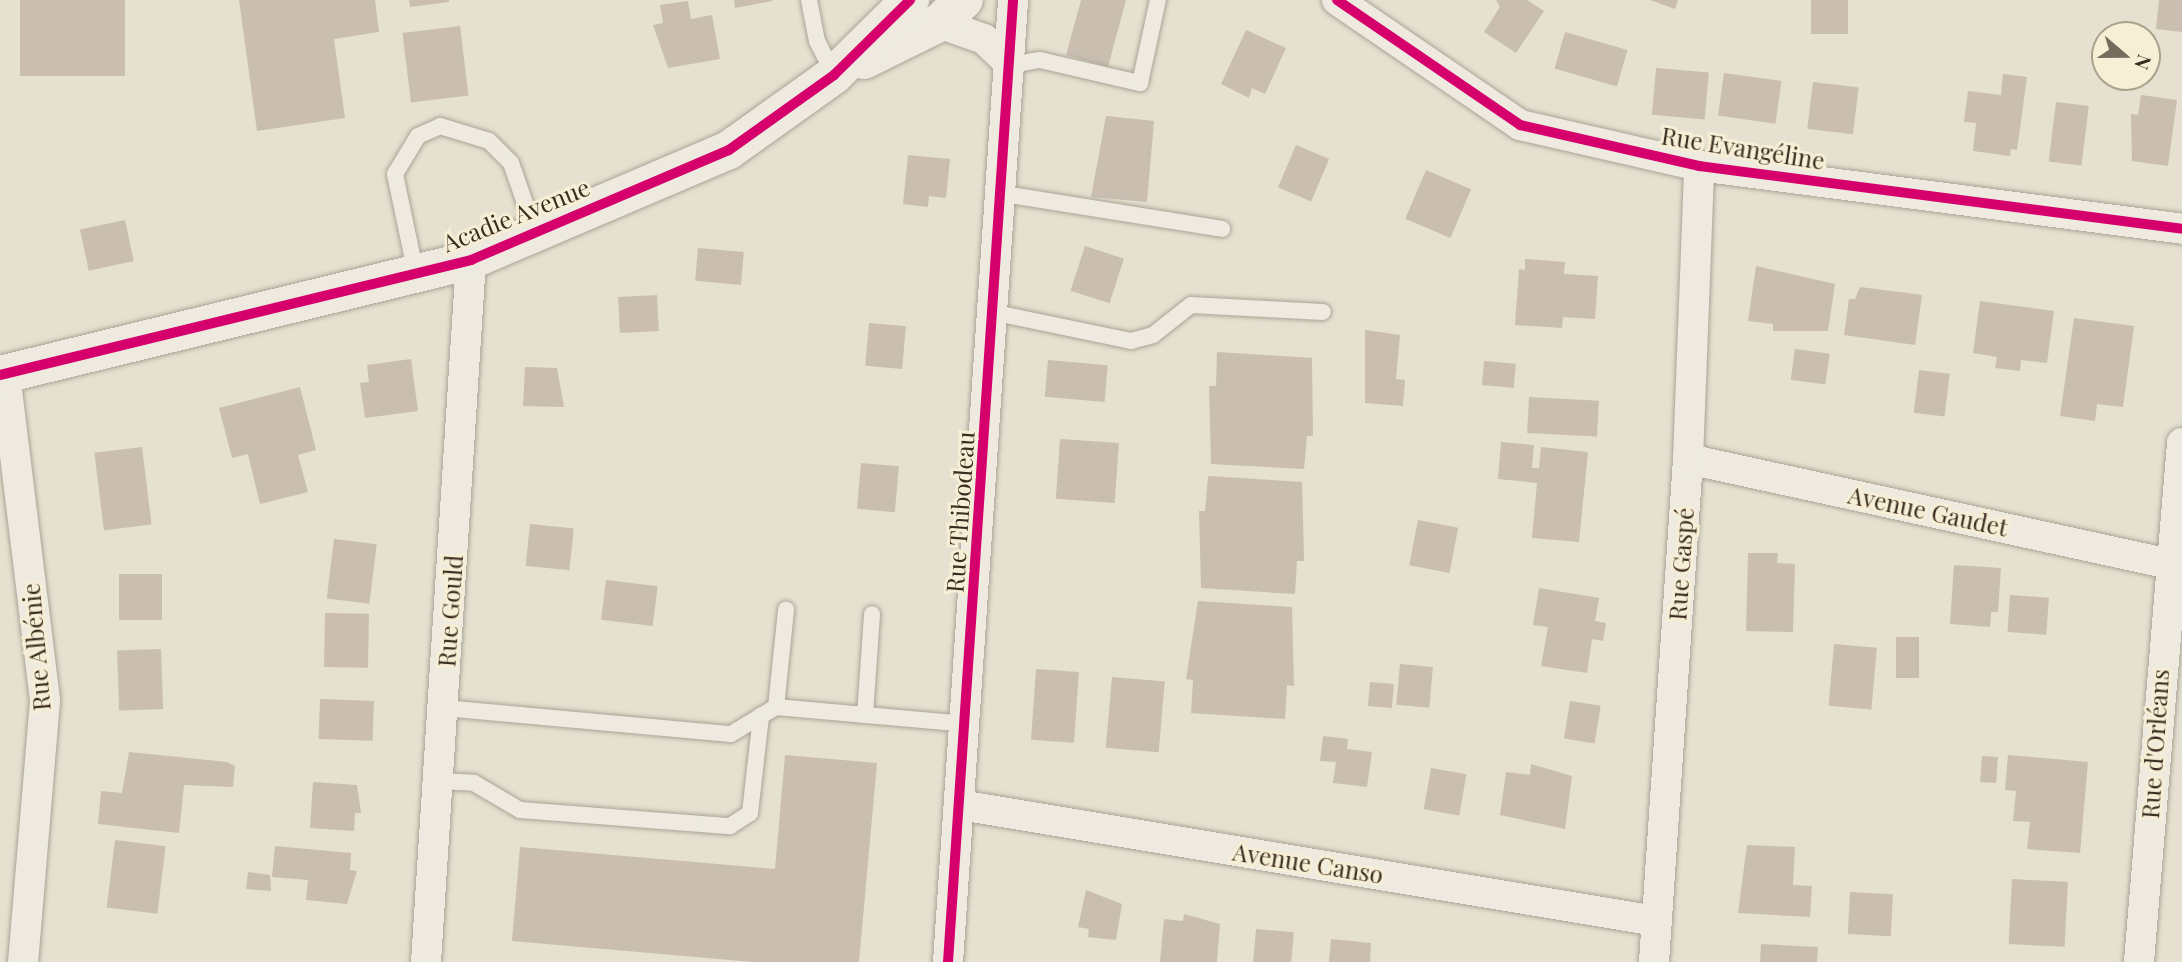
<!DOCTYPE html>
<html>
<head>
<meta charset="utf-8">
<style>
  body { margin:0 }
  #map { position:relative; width:2182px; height:962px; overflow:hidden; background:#e5e0cf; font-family:"Playfair Display",serif }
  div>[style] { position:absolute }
  .building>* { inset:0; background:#c9beb0; transform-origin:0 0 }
  .roads { filter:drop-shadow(0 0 2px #aaa497) drop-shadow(0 0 2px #aaa497) }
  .lane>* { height:16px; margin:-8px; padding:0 8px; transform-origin:8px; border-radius:8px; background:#eeeae0 }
  .street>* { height:30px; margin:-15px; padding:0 15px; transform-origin:15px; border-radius:15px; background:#eeeae0 }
  .secondary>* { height:38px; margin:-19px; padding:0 19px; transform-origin:19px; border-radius:19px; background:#eeeae0 }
  .cycleway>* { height:10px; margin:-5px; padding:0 5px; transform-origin:5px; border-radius:5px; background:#d6006c }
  span { translate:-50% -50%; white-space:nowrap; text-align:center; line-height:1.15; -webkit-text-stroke:6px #f6eed5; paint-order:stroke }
  .street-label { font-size:24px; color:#3a2d1f }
  .north { position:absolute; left:2091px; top:21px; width:70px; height:70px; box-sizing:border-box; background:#f6eed5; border:2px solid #aba18c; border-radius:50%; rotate:110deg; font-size:19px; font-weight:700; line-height:28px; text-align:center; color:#3a2d1f }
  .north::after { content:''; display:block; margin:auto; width:24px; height:32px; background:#766c5d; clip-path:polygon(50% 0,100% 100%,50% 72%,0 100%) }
</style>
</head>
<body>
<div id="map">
  <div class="building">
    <div style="left:20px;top:0;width:105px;height:76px"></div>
    <div style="clip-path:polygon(239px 0,375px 0,379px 32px,334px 39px,345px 118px,257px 131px)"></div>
    <div style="clip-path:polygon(409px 0,449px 0,449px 2px,410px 7px)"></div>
    <div style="clip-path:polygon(734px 0,772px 0,772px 1px,735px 8px)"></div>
    <div style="clip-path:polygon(1081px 0,1126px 0,1108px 67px,1066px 55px)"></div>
    <div style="clip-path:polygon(1496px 0,1527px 0,1544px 11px,1516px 53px,1484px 32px,1500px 7px)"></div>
    <div style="clip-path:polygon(1650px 0,1678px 0,1675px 9px)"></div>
    <div style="left:1811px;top:0;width:37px;height:34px"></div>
    <div style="clip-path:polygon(2159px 0,2182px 0,2182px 32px,2156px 29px)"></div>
    <div style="clip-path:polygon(688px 1px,691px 19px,712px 15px,720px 59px,668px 68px,653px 25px,663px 23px,660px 5px)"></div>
    <div style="left:460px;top:26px;width:70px;height:58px;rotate:83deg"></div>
    <div style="clip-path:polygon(1246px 30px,1286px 48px,1265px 94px,1252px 88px,1249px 98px,1221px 84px)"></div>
    <div style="left:1565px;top:32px;width:65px;height:38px;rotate:16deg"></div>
    <div style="left:1656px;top:68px;width:53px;height:47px;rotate:5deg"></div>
    <div style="left:1724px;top:73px;width:58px;height:43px;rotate:8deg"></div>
    <div style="clip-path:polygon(2003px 74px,2027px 77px,2017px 150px,2011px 149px,2010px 156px,1973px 151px,1976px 123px,1964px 122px,1968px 91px,2001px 95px)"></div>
    <div style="left:1813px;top:82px;width:46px;height:47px;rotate:7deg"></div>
    <div style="clip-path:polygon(2141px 95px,2177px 100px,2168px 166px,2132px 161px,2131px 114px,2138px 115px)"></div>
    <div style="left:2056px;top:102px;width:33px;height:60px;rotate:7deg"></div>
    <div style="clip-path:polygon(1106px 116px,1154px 121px,1147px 202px,1091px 197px)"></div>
    <div style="left:1296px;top:145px;width:36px;height:46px;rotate:23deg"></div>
    <div style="clip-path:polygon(908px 155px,950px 159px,946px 198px,929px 196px,928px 207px,903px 204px)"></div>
    <div style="left:1426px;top:170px;width:49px;height:53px;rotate:23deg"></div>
    <div style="left:125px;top:220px;width:42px;height:46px;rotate:78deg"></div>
    <div style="left:1085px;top:246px;width:41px;height:47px;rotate:18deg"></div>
    <div style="left:698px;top:248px;width:46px;height:33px;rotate:5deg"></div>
    <div style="clip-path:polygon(1525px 259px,1565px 262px,1564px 274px,1598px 276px,1595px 319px,1563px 317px,1562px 328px,1515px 325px,1519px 269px,1525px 270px)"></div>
    <div style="clip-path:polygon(1756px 266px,1835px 284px,1828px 331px,1773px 331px,1773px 324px,1748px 321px)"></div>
    <div style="clip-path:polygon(1860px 287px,1922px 295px,1915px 345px,1844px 335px,1849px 299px,1855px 299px)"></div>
    <div style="left:657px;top:295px;width:36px;height:39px;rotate:87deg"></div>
    <div style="clip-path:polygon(1980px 301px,2054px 311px,2047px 363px,2021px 360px,2020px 371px,1995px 368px,1997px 357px,1973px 353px)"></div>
    <div style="clip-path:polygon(2074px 318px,2134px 326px,2123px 407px,2097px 404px,2095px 421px,2060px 416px)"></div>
    <div style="left:869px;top:323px;width:37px;height:43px;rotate:5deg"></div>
    <div style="clip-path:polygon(1365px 330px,1400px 335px,1396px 379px,1405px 380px,1403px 406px,1365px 403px)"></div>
    <div style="left:1795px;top:349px;width:35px;height:31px;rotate:8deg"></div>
    <div style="clip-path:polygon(1217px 352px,1312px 358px,1313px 436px,1307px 436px,1304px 469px,1211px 464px,1209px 386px,1216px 386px)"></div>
    <div style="clip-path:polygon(411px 359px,418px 411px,365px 418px,360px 383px,369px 382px,367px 365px)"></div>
    <div style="left:1048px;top:360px;width:60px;height:37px;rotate:5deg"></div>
    <div style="left:1484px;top:361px;width:32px;height:24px;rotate:5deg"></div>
    <div style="clip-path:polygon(525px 367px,557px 368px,564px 407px,523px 406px)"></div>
    <div style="left:1919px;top:370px;width:31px;height:43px;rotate:7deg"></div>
    <div style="clip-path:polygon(300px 387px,316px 450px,298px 455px,308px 492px,260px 504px,248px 454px,232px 458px,219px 408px)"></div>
    <div style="left:1529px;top:397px;width:70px;height:36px;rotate:3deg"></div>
    <div style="left:1060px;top:439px;width:59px;height:60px;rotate:4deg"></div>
    <div style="clip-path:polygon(1501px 442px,1534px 445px,1532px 468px,1539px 468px,1541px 447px,1588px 452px,1579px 542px,1532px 538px,1537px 483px,1498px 479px)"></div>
    <div style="left:142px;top:447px;width:78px;height:48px;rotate:83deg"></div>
    <div style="left:861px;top:463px;width:38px;height:46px;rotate:5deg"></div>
    <div style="clip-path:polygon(1208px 476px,1302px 482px,1304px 561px,1297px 561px,1295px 594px,1201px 588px,1199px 511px,1205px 511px)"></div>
    <div style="left:1418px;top:520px;width:41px;height:46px;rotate:11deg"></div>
    <div style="left:530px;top:524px;width:44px;height:42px;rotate:6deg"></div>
    <div style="left:334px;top:539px;width:43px;height:60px;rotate:7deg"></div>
    <div style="clip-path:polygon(1748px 553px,1778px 553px,1777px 563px,1795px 564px,1793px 632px,1746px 631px)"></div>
    <div style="clip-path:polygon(1954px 565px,2001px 568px,1998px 612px,1991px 612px,1990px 627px,1950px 624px)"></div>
    <div style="left:119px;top:574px;width:43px;height:46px"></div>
    <div style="left:606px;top:580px;width:52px;height:40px;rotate:7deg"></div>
    <div style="clip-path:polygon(1539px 588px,1599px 598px,1595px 621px,1606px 623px,1603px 641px,1592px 639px,1587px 673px,1541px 666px,1548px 627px,1533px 625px)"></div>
    <div style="left:2010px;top:595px;width:39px;height:37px;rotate:4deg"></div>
    <div style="clip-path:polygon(1198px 601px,1292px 607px,1294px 686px,1287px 685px,1285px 719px,1191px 713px,1193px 680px,1186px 679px)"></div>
    <div style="left:325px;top:613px;width:44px;height:54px;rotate:1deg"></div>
    <div style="left:1896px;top:637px;width:23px;height:41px"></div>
    <div style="left:1834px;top:644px;width:43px;height:62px;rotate:5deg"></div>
    <div style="left:161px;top:649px;width:60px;height:44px;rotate:88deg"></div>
    <div style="left:1400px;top:664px;width:33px;height:41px;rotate:5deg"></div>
    <div style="left:1036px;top:669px;width:43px;height:71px;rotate:4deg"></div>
    <div style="left:1112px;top:677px;width:53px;height:71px;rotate:5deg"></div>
    <div style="left:1370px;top:682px;width:24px;height:24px;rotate:5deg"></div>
    <div style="left:320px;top:699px;width:54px;height:40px;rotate:2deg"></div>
    <div style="left:1570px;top:701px;width:31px;height:38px;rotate:9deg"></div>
    <div style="clip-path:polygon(1323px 736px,1348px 739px,1347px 749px,1372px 752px,1367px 787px,1333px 783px,1336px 762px,1320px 761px)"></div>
    <div style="clip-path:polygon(129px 752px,227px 762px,235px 766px,233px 787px,184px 785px,179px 833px,98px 824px,101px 791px,122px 793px)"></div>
    <div style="clip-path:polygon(785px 755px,877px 763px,859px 962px,753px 962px,512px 941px,520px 847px,775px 869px)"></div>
    <div style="clip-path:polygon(2008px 755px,2088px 762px,2080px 853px,2027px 849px,2030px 822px,2013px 821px,2016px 791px,2005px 790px)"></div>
    <div style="left:1982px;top:756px;width:16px;height:26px;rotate:4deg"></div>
    <div style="clip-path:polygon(1531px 764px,1572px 776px,1565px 829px,1500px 815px,1506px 772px,1530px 775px)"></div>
    <div style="left:1431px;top:768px;width:36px;height:42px;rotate:10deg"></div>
    <div style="clip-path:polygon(313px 782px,357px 785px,361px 813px,355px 813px,354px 831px,310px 828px)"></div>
    <div style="left:115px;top:840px;width:51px;height:68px;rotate:7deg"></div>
    <div style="clip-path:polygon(1747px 845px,1795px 847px,1793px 885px,1812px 886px,1810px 917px,1738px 913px)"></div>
    <div style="clip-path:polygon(275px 846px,351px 853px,350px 870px,357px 871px,347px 904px,306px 900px,308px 880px,272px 877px)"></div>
    <div style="clip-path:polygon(248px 872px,270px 875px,271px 891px,246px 889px)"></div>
    <div style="left:2012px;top:879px;width:56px;height:65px;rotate:3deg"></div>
    <div style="clip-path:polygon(1086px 890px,1122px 904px,1116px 940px,1088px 937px,1089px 929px,1078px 927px)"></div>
    <div style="left:1850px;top:892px;width:43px;height:42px;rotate:3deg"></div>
    <div style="clip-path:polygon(1184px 914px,1220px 924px,1217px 962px,1160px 962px,1164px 919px,1183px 921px)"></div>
    <div style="left:1256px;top:929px;width:38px;height:33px;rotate:5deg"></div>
    <div style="clip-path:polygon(1331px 939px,1371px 943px,1370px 962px,1329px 962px)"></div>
    <div style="clip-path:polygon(1761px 944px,1818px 947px,1817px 962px,1760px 962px)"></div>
  </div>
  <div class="roads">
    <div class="lane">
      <div style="left:809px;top:0;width:42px;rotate:79deg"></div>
      <div style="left:817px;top:41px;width:38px;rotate:63deg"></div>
      <div style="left:1011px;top:65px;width:29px;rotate:-10deg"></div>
      <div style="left:1040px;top:60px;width:103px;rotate:13deg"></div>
      <div style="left:1140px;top:83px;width:85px;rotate:-77.8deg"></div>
      <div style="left:1004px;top:194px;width:221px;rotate:9.1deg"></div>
      <div style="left:416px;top:274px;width:102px;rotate:-101.9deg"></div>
      <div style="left:395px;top:174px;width:44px;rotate:-58.8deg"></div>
      <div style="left:418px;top:136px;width:24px;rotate:-24deg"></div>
      <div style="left:440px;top:126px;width:51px;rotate:17deg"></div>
      <div style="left:489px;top:141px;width:31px;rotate:45deg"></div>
      <div style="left:511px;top:163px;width:73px;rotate:70.8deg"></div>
      <div style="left:996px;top:313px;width:138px;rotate:11.7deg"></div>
      <div style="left:1131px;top:341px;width:23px;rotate:-15deg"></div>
      <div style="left:1153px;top:335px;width:48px;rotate:-38.3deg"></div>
      <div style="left:1191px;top:305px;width:132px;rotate:3deg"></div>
      <div style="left:776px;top:707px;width:98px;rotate:-84.1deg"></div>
      <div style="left:444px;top:708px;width:288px;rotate:5.2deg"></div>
      <div style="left:731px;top:734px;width:52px;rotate:-31deg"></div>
      <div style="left:776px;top:707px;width:191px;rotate:5.1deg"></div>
      <div style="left:865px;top:715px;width:101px;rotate:-86deg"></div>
      <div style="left:439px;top:781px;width:35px;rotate:3deg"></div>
      <div style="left:474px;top:783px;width:53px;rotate:30.4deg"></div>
      <div style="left:520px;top:810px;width:211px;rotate:4.4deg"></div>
      <div style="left:730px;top:826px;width:24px;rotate:-33deg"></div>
      <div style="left:750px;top:813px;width:98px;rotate:-83.5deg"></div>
    </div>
    <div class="street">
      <div style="left:1337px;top:0;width:222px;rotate:34.3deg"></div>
      <div style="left:1520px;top:125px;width:184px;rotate:12.9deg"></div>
      <div style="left:1699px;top:166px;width:487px;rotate:7.4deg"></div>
      <div style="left:939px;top:23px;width:48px;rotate:19.6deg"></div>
      <div style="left:984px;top:39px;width:37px;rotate:44deg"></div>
      <div style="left:5px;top:374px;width:329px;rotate:83deg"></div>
      <div style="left:45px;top:701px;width:262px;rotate:94.8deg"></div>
      <div style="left:1688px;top:459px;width:492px;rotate:12.3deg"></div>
      <div style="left:960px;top:805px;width:706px;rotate:9.46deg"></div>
      <div style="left:426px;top:962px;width:703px;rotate:-86.33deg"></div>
      <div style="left:948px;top:962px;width:964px;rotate:-86.13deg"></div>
      <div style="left:1654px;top:962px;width:504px;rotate:-86.13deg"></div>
      <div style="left:1688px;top:459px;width:293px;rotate:-87.8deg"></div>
      <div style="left:2139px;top:962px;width:521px;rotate:-85.26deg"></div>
    </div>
    <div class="secondary">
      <div style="left:864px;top:60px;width:84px;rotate:-26.3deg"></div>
      <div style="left:939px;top:23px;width:34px;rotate:-43deg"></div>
      <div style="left:0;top:375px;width:485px;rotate:-13.7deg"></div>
      <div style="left:471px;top:260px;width:280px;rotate:-23.1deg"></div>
      <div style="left:729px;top:150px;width:129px;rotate:-35.5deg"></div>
      <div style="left:834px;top:75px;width:107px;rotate:-44.6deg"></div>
    </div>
  </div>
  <div class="cycleway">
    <div style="left:1337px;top:0;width:222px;rotate:34.3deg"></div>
    <div style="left:1520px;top:125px;width:184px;rotate:12.9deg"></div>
    <div style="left:1699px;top:166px;width:487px;rotate:7.4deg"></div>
    <div style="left:0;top:375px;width:485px;rotate:-13.7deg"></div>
    <div style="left:471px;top:260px;width:280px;rotate:-23.1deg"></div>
    <div style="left:729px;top:150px;width:129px;rotate:-35.5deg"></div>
    <div style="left:834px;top:75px;width:107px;rotate:-44.6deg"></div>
    <div style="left:948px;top:962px;width:964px;rotate:-86.13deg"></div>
  </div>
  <div class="street-label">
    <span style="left:1743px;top:148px;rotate:9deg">Rue Evangéline</span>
    <span style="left:516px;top:215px;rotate:-22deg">Acadie Avenue</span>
    <span style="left:1928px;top:511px;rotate:12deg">Avenue Gaudet</span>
    <span style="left:960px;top:512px;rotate:-86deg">Rue Thibodeau</span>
    <span style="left:1681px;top:564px;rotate:-86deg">Rue Gaspé</span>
    <span style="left:450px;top:611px;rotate:-86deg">Rue Gould</span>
    <span style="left:36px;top:647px;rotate:-95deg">Rue Albénie</span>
    <span style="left:2155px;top:744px;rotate:-86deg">Rue d'Orléans</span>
    <span style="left:1308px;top:863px;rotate:9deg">Avenue Canso</span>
  </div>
  <div class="north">N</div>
</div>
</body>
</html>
